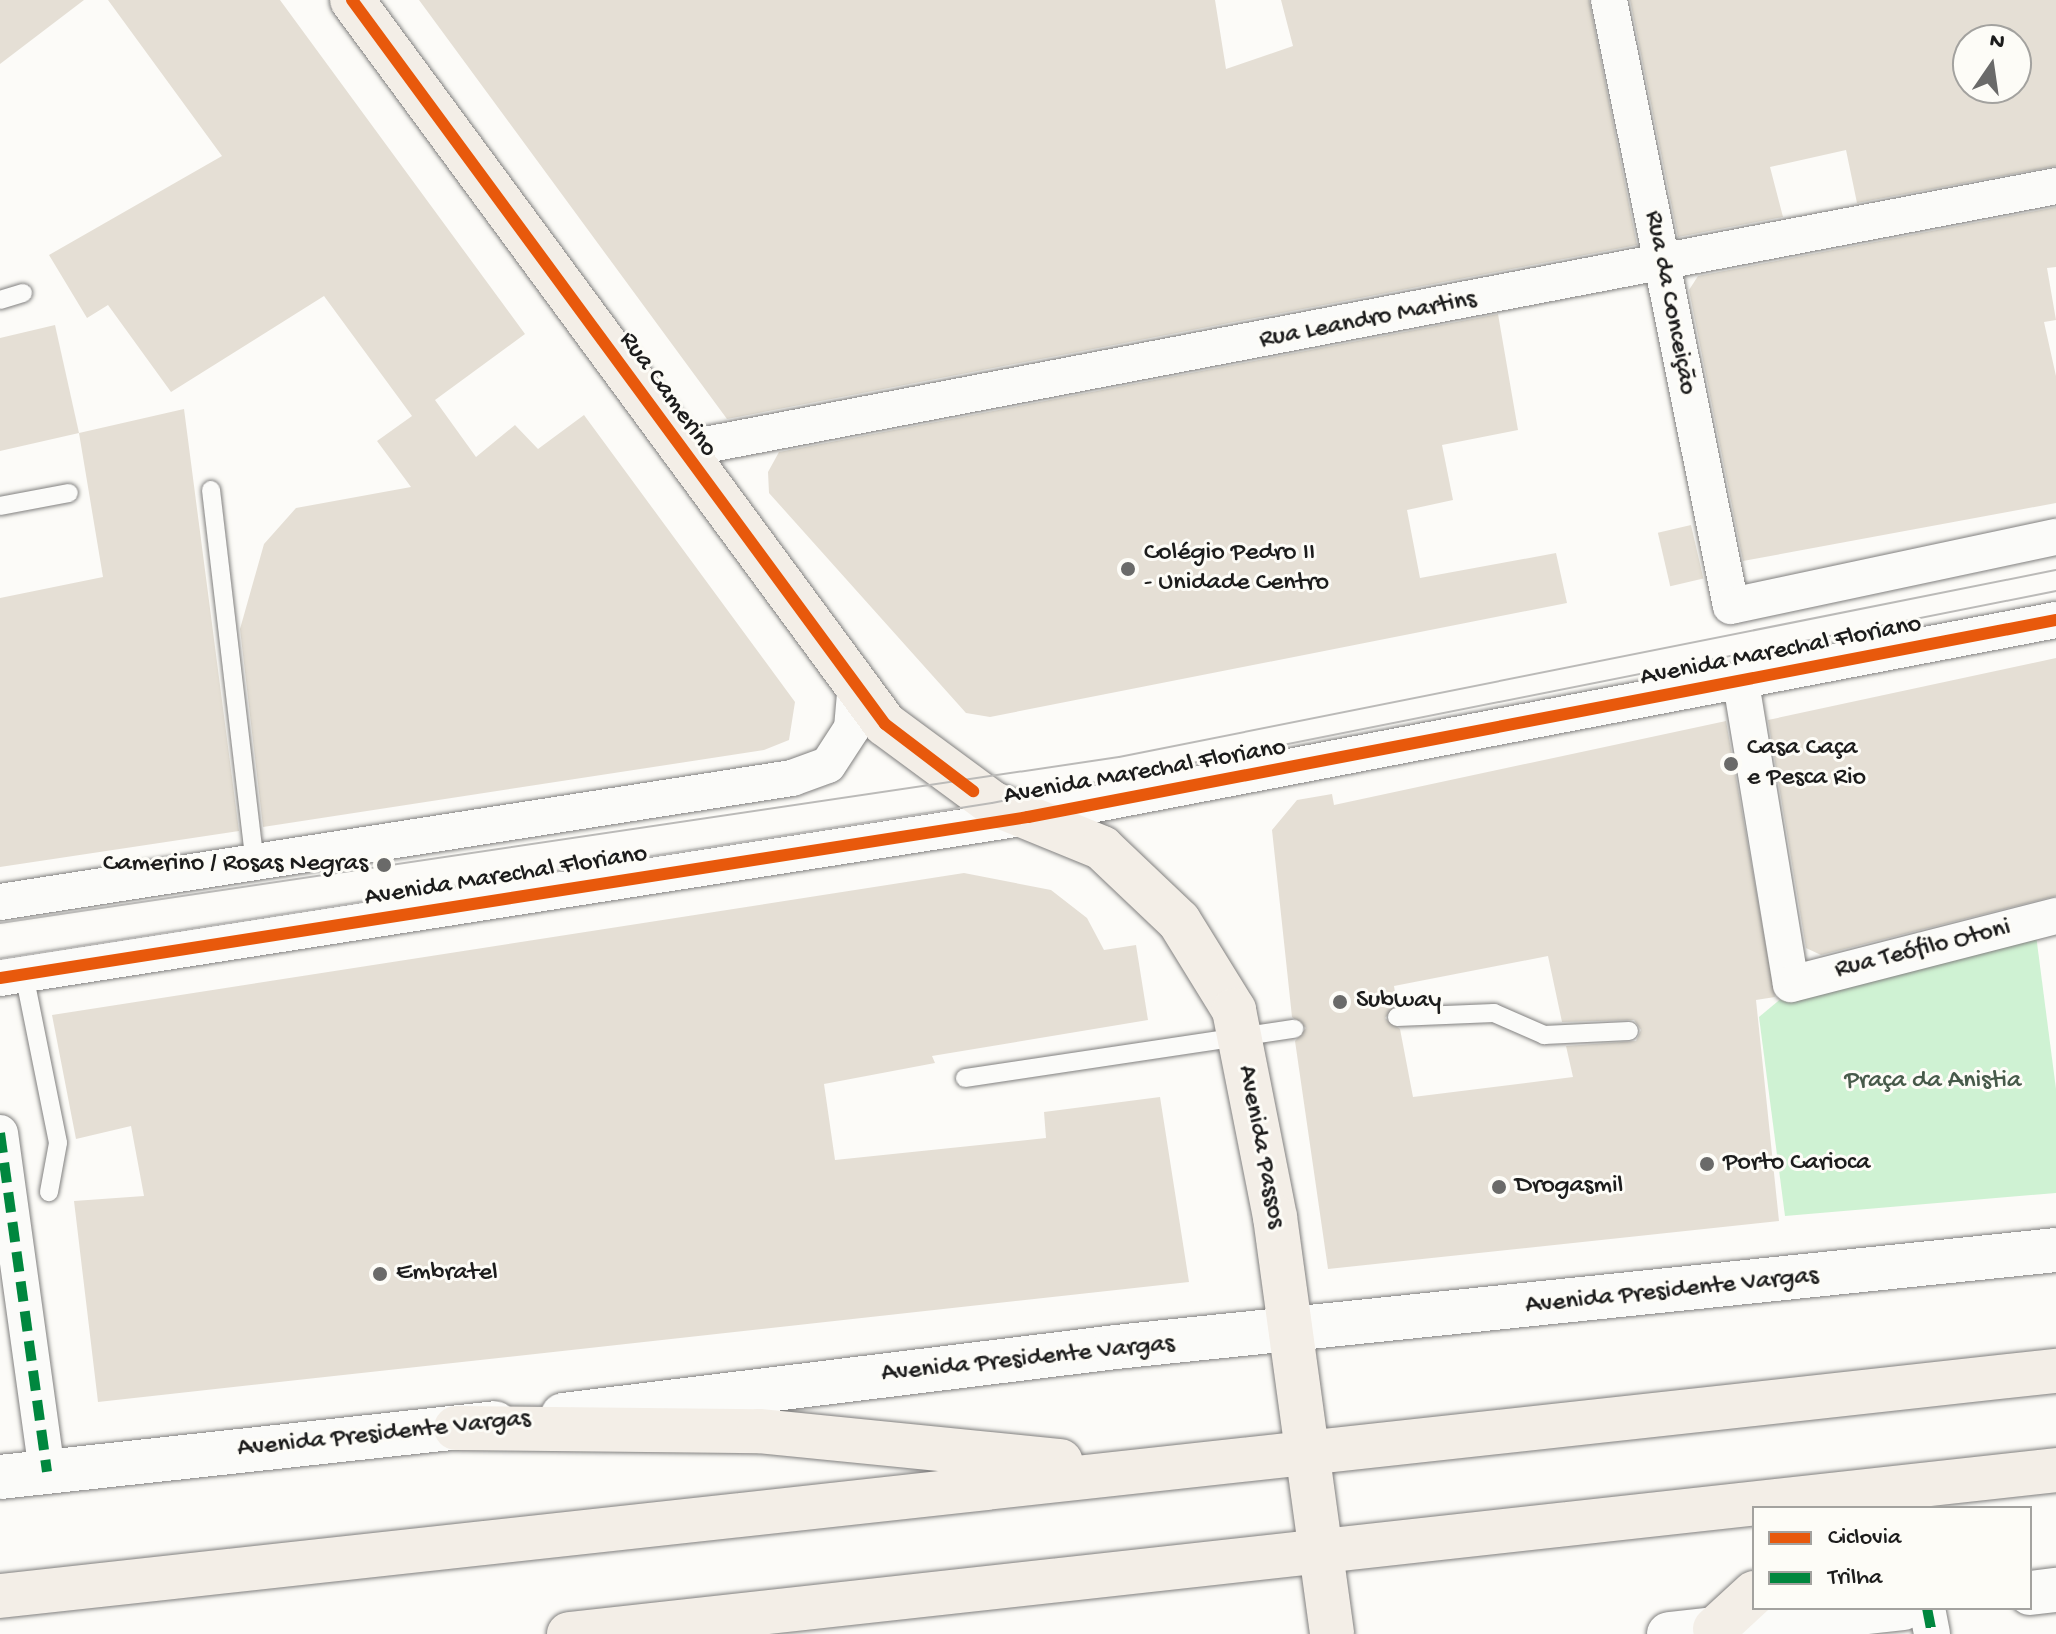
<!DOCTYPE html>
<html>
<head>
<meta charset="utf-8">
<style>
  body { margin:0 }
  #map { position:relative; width:2056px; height:1634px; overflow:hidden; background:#fcfbf8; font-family:"Gochi Hand",sans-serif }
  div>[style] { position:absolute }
  .green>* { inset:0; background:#cff2d3 }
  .building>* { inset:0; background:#e5dfd5; transform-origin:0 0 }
  .roads { filter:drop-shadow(0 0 2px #81807f) drop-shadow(0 0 2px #81807f) }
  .lane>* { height:18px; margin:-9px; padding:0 9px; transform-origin:9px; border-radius:9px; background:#fbfbf9 }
  .street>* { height:36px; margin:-18px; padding:0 18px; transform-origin:18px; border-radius:18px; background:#fbfbf9 }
  .secondary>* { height:44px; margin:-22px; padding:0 22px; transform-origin:22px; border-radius:22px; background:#fbfbf9 }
  .primary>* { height:44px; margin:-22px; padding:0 22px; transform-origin:22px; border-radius:22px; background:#f3eee7 }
  .tram>* { height:2px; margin:-1px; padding:0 1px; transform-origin:1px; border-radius:1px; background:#bbbab8 }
  .quiet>* { height:10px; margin-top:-5px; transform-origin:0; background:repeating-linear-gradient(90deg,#00873e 0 20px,transparent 0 30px) }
  .cycleway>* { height:12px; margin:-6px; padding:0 6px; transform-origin:6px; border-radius:6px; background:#e8590c }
  .dots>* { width:22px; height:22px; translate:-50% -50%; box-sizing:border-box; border:4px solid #fdfcf7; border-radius:50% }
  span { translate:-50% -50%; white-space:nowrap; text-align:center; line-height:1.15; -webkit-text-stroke:6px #fdfcf7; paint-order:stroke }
  .street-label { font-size:26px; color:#1c1c1c }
  .poi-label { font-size:26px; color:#1c1c1c }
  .left { translate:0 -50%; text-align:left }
  .right { translate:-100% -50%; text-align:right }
  .park-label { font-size:26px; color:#475a4a }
  .legend { position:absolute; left:1752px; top:1506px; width:280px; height:104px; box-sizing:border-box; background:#fdfcf7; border:2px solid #a3a29f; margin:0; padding:10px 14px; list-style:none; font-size:24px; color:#1c1c1c }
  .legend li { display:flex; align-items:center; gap:16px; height:40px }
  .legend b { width:40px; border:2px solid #a3a29f }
  .north { position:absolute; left:1952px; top:24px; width:80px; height:80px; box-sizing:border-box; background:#fdfcf7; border:2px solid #a3a29f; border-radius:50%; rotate:13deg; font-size:22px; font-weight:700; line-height:32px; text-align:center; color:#1c1c1c }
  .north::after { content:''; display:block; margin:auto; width:28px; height:36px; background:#6a6a69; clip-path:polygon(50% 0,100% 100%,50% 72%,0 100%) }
</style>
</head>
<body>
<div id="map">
  <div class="green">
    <div style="clip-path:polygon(2036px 935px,2056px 1089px,2056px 1193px,1785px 1216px,1759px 1017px,1788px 993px)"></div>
  </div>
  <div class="building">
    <div style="clip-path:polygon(0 0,84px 0,0 64px)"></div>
    <div style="clip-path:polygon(108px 0,280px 0,525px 334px,435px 400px,476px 457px,515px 425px,538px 449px,584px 415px,795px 702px,789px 740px,764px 750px,263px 827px,240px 629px,264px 544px,296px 508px,411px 487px,377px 441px,412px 416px,324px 296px,171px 392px,108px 305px,87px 318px,49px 255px,222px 156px)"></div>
    <div style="clip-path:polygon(419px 0,1215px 0,1226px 69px,1293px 46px,1281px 0,1589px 0,1637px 245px,727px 419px)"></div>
    <div style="clip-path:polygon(evenodd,1630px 0,2056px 0,2056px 166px,1857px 203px,1846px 150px,1770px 167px,1783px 217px,1678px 237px,1630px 0,1968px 40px,2016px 40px,2016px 88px,1968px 88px,1968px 40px)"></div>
    <div style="clip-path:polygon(2056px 207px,2056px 267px,2047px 268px,2056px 320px,2044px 322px,2056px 376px,2056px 503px,1743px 561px,1689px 290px,1698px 276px)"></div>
    <div style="clip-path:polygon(1498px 314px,1518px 430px,1442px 445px,1453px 500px,1407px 510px,1420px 578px,1556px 553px,1567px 603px,990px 717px,966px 713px,769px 493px,768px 472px,779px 452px)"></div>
    <div style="clip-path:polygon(55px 325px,79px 433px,0 451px,0 338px)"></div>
    <div style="clip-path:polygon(184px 409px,239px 831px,0 867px,0 598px,103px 577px,79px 433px)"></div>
    <div style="left:1691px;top:525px;width:55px;height:34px;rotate:77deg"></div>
    <div style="clip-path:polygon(2056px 658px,2056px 896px,1821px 955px,1806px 948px,1768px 720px)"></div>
    <div style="clip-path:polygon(evenodd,1726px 721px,1775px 997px,1756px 1000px,1779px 1221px,1328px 1269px,1295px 1041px,1306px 1028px,1292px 1017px,1272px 830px,1297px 800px,1332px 794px,1334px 805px,1726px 721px,1548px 956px,1562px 1022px,1634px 1020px,1641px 1030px,1636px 1041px,1566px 1046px,1573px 1077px,1413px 1097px,1400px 1029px,1385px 1018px,1397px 1005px,1394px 986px,1548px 956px)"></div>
    <div style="clip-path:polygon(964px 873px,1051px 890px,1087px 918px,1104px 950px,1136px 945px,1148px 1020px,932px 1056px,935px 1063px,824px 1084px,835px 1160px,1046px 1138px,1044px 1112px,1160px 1097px,1189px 1282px,98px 1402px,74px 1201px,144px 1196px,131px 1126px,76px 1139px,52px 1015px)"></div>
  </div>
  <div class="roads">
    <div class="lane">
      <div style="left:0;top:300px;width:24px;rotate:-17deg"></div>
      <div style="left:211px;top:490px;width:375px;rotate:83.3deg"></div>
      <div style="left:0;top:506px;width:70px;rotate:-10.7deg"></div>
      <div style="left:24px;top:974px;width:172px;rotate:78.6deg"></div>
      <div style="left:58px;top:1143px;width:50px;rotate:100.4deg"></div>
      <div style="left:1397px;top:1017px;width:97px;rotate:-2.4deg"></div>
      <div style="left:1494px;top:1013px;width:55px;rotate:23.7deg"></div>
      <div style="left:1544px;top:1035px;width:85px;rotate:-2.7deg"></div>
      <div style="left:965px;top:1078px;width:333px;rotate:-8.5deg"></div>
    </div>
    <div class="street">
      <div style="left:1609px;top:0;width:618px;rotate:78.62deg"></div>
      <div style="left:1731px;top:606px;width:332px;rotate:-12deg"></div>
      <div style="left:679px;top:450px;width:1402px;rotate:-10.85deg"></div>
      <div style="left:1741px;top:683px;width:305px;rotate:80.6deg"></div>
      <div style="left:1791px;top:984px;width:274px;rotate:-14.4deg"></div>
      <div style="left:0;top:902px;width:802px;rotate:-8.9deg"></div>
      <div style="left:792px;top:778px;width:38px;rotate:-20deg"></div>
      <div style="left:828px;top:765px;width:44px;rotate:-57deg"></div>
      <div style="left:852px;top:728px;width:46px;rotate:-85deg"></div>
      <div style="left:0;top:978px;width:1041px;rotate:-8.9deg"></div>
      <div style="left:1028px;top:817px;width:1047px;rotate:-10.85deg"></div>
      <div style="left:0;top:1133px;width:342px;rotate:82.1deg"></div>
      <div style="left:1927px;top:1608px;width:26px;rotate:79deg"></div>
    </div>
    <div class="secondary">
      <div style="left:563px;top:1415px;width:557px;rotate:-7.01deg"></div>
      <div style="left:1116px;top:1347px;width:945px;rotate:-5.89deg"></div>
      <div style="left:0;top:1477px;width:498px;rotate:-6.2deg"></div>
      <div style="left:2030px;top:1593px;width:26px;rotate:-7deg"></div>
      <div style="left:1669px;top:1634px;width:235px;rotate:-6.3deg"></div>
    </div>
    <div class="primary">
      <div style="left:352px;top:0;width:899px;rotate:53.64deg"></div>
      <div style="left:885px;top:724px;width:133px;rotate:36.4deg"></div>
      <div style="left:992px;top:803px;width:119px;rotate:22.2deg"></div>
      <div style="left:1102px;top:848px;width:106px;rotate:43.5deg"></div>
      <div style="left:1179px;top:921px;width:105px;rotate:58.3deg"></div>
      <div style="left:1234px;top:1010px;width:211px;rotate:78.8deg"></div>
      <div style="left:1275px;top:1217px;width:421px;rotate:82.2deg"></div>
      <div style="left:456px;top:1428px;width:303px;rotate:0.6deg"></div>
      <div style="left:759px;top:1431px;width:303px;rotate:5.7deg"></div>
      <div style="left:0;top:1596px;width:2068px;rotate:-6.25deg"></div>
      <div style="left:1715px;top:1629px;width:53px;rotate:-42.7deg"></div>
      <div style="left:569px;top:1634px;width:1496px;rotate:-6.29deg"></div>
    </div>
  </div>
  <div class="tram">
    <div style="left:0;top:923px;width:1131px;rotate:-8.44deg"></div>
    <div style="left:1119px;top:757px;width:955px;rotate:-11.29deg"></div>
    <div style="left:0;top:959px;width:1004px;rotate:-8.94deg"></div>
    <div style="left:992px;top:803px;width:1085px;rotate:-11.27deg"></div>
  </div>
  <div class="quiet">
    <div style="left:0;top:1133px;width:342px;rotate:82.1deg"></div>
    <div style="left:1927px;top:1608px;width:26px;rotate:79deg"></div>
  </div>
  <div class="cycleway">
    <div style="left:352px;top:0;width:899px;rotate:53.64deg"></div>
    <div style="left:885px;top:724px;width:111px;rotate:37.3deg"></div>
    <div style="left:0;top:978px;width:1041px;rotate:-8.9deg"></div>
    <div style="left:1028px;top:817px;width:1047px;rotate:-10.85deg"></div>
  </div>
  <div class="dots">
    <div style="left:1128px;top:569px;background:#6a6a69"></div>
    <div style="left:1731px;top:764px;background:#6a6a69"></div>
    <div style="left:384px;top:865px;background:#6a6a69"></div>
    <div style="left:1340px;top:1002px;background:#6a6a69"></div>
    <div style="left:1707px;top:1164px;background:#6a6a69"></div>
    <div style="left:1499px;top:1187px;background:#6a6a69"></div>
    <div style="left:380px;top:1274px;background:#6a6a69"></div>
  </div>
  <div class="street-label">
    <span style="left:1669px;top:303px;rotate:79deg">Rua da Conceição</span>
    <span style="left:1368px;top:321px;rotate:-11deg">Rua Leandro Martins</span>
    <span style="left:667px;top:395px;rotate:54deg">Rua Camerino</span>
    <span style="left:1781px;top:652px;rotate:-11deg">Avenida Marechal Floriano</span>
    <span style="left:1145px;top:773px;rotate:-10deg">Avenida Marechal Floriano</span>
    <span style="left:506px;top:877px;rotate:-9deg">Avenida Marechal Floriano</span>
    <span style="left:1923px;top:950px;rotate:-14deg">Rua Teófilo Otoni</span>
    <span style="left:1260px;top:1147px;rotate:79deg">Avenida Passos</span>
    <span style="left:1672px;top:1292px;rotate:-6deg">Avenida Presidente Vargas</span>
    <span style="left:1028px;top:1360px;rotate:-6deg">Avenida Presidente Vargas</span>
    <span style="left:384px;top:1435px;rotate:-6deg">Avenida Presidente Vargas</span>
  </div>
  <div class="poi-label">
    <span class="left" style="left:1144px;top:569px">Colégio Pedro II<br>- Unidade Centro</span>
    <span class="left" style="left:1747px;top:764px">Casa Caça<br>e Pesca Rio</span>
    <span class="right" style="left:368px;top:865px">Camerino / Rosas Negras</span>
    <span class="left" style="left:1356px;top:1002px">Subway</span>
    <span class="left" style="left:1723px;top:1164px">Porto Carioca</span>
    <span class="left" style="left:1515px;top:1187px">Drogasmil</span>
    <span class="left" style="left:396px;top:1274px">Embratel</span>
  </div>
  <div class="park-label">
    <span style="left:1933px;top:1082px">Praça da Anistia</span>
  </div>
  <ul class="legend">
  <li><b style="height:10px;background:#e8590c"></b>Ciclovia</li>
  <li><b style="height:10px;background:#00873e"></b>Trilha</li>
  </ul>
  <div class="north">N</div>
</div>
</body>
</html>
